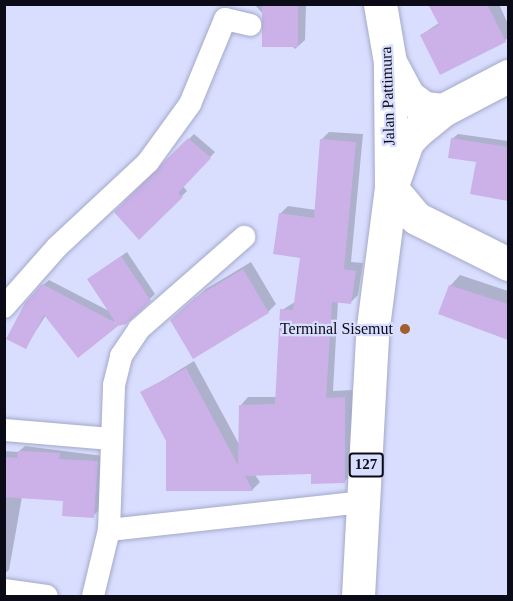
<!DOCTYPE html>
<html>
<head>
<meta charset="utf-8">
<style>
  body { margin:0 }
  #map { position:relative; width:513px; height:601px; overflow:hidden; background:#d9deff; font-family:"Times New Roman",serif }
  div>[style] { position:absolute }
  .shadow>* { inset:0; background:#0003 }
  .building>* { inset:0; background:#cbb1e8; transform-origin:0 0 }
  .roads { filter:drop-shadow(0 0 2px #a4a9c8) drop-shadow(0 0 2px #a4a9c8) }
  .street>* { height:22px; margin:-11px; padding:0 11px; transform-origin:11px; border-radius:11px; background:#fff }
  .secondary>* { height:33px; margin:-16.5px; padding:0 16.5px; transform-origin:16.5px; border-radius:16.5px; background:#fff }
  .primary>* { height:33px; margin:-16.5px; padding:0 16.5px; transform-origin:16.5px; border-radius:16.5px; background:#fff }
  .dots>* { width:16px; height:16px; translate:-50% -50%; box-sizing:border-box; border:3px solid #d9deff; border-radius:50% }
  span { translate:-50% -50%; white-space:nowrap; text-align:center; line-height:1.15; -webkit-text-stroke:4.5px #d9deff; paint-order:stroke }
  .shield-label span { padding:2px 4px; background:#d9deff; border:2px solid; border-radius:4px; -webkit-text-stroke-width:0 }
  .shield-label { font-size:15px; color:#0a0b16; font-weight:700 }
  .street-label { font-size:16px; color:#0a0b16 }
  .poi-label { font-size:16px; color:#0a0b16 }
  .right { translate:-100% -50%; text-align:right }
  .frame { position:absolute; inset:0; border:6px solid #0a0b16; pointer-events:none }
</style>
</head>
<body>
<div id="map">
  <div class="shadow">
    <div style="clip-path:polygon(254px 4px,306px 4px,305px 40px,295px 49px)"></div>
    <div style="clip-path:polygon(430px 4px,499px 4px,508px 24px,508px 37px,505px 41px,421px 35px,439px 23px)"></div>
    <div style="clip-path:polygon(329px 132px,363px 134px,351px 262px,363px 263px,358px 295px,350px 303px,338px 301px,333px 391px,352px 390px,352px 474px,345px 481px,312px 472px,255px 475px,260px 482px,252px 490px,168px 440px,142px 393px,194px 361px,240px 446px,241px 405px,248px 397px,277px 397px,282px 310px,295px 302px,302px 257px,280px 214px,288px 206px,316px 210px,321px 140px)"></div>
    <div style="clip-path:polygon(194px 134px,215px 152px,183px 186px,187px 191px,139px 238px,116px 212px)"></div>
    <div style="clip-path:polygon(458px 134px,508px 141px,508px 199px,472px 193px,478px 161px,452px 139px)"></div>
    <div style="clip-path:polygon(127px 252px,155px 294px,125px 323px,46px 315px,25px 348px,43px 285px,49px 280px,111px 312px,89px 279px)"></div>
    <div style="clip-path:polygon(251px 262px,276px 304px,268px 312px,180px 312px,206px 289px)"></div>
    <div style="clip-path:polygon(460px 275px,508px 291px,508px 338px,440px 313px,450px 286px)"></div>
    <div style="clip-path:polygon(25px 446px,103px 456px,99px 510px,93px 516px,65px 499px,22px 497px,9px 570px,4px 574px,4px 451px,18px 452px)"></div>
  </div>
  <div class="building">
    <div style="left:262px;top:4px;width:36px;height:43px"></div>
    <div style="clip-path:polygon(428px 4px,487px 4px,506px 42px,440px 75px,420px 35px,439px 25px)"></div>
    <div style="clip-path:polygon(188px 138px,211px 158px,178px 193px,183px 197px,139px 240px,114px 212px)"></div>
    <div style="clip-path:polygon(451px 138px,508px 147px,508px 201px,470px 194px,476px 162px,448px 158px)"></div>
    <div style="clip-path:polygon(320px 139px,356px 142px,344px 269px,356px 271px,351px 304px,332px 302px,326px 398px,345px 397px,345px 483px,311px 484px,311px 474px,245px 476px,253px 491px,166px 491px,166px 441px,140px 392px,186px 368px,238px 465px,239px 405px,275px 404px,280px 309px,293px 310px,300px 258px,273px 254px,279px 213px,314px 218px)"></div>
    <div style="clip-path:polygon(121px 256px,151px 301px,126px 324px,118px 326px,78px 358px,44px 315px,26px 349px,6px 339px,25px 303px,42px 284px,116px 323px,87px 279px)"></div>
    <div style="clip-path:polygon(243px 269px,269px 313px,193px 359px,170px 320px,196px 297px)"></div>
    <div style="clip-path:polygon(449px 285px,508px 304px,508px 340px,438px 314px)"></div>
    <div style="clip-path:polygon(18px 451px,60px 453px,59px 459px,98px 461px,94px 518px,62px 516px,63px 501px,4px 497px,4px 457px,17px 458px)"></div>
  </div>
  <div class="roads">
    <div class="street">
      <div style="left:4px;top:307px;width:80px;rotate:-48.5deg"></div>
      <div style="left:57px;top:247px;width:125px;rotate:-43deg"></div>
      <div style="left:148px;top:162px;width:72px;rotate:-54.1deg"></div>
      <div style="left:190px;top:104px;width:92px;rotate:-67.6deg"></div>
      <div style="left:225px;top:19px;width:26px;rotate:13deg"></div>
      <div style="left:4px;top:430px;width:108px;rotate:4.8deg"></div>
      <div style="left:109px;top:530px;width:257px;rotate:-6.3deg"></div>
      <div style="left:4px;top:590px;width:43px;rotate:7.9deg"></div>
      <div style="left:93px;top:596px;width:68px;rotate:-76.4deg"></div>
      <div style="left:109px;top:530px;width:145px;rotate:-88deg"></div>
      <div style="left:114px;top:385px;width:30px;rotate:-76deg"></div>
      <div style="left:121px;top:356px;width:32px;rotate:-56deg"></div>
      <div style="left:139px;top:329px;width:140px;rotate:-41.2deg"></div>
    </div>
    <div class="secondary">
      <div style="left:390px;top:62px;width:38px;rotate:62deg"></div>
      <div style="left:408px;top:96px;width:20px;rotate:37deg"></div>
      <div style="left:424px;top:108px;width:19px;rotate:6deg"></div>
      <div style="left:508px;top:76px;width:73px;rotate:152.4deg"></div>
      <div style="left:443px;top:110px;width:32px;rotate:141deg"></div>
      <div style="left:418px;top:130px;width:16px;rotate:133deg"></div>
      <div style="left:407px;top:142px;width:49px;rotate:109.2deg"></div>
      <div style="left:391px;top:188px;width:39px;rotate:50deg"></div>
      <div style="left:416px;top:218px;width:103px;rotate:26.6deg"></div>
    </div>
    <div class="primary">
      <div style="left:358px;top:596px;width:262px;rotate:-86.9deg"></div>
      <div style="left:372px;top:334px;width:147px;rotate:-82.6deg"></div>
      <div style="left:391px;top:188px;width:126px;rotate:-90.5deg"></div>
      <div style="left:390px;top:62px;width:59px;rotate:-99.8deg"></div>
    </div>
  </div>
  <div class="dots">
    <div style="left:405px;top:329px;background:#a05e2c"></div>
  </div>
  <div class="shield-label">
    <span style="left:366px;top:465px">127</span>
  </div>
  <div class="street-label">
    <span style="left:388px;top:96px;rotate:-92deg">Jalan Pattimura</span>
  </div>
  <div class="poi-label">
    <span class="right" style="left:393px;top:329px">Terminal Sisemut</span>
  </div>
  <div class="frame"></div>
</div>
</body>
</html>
